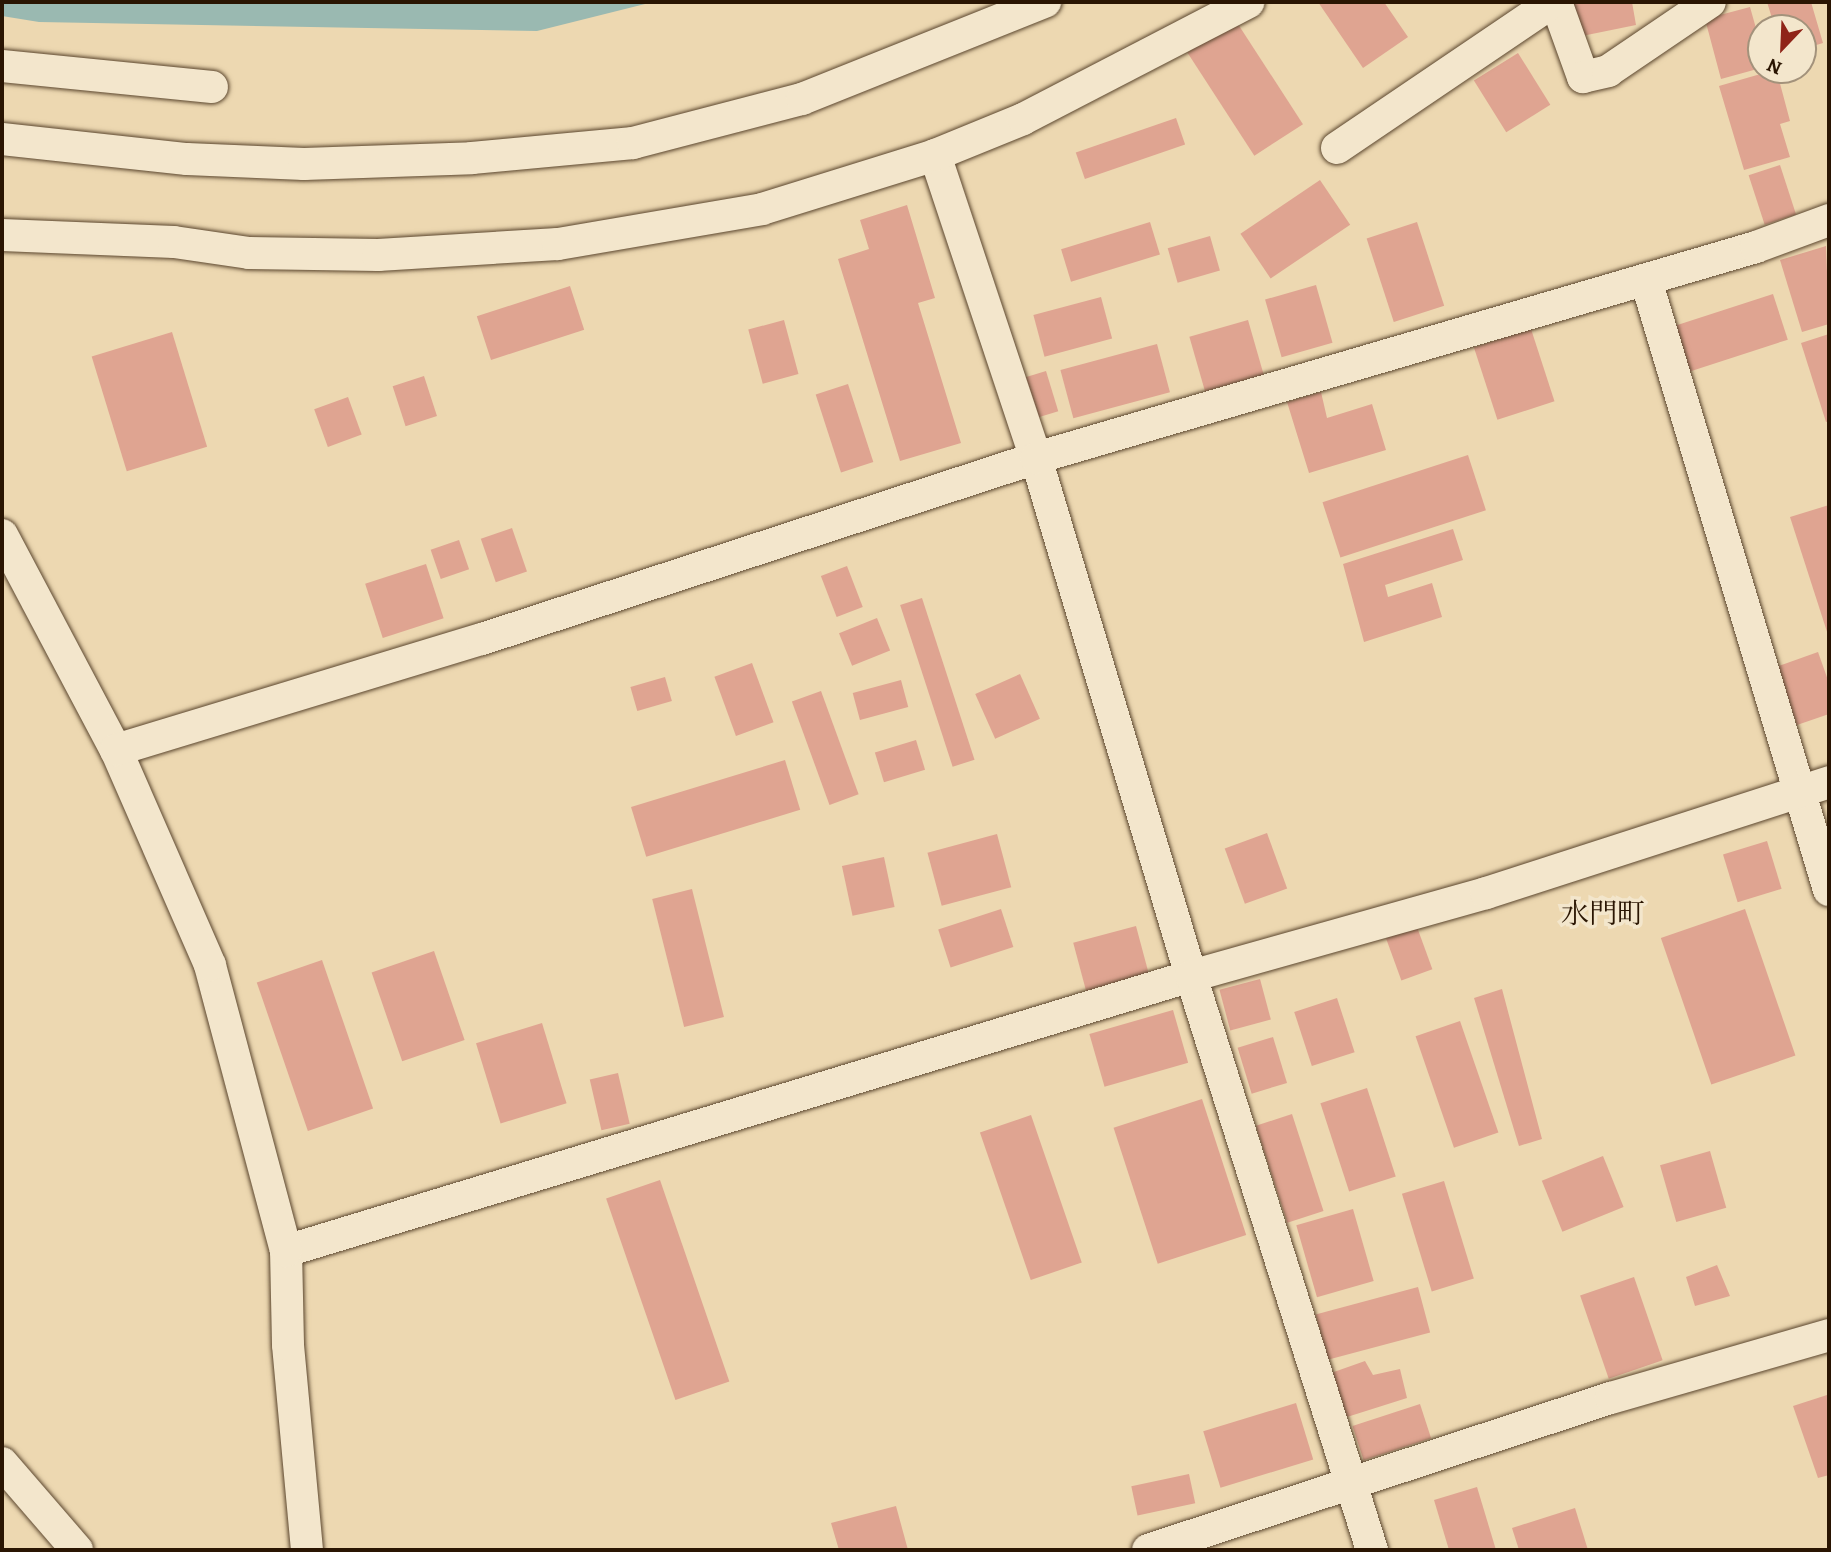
<!DOCTYPE html>
<html>
<head>
<meta charset="utf-8">
<style>
  body { margin:0 }
  #map { position:relative; width:1831px; height:1552px; overflow:hidden; background:#edd8b1; font-family:Alegreya,"Noto Serif JP",serif }
  div>[style] { position:absolute }
  .water>* { inset:0; background:#9ab9b1 }
  .building>* { inset:0; background:#dfa491; transform-origin:0 0 }
  .roads { filter:drop-shadow(0 0 2px #5b462e) drop-shadow(0 0 2px #5b462e) }
  .minor>* { height:32px; margin:-16px; padding:0 16px; transform-origin:16px; border-radius:16px; background:#f3e6cc }
  span { translate:-50% -50%; white-space:nowrap; text-align:center; line-height:1.15; -webkit-text-stroke:7px #f3e6cc; paint-order:stroke }
  .quarter-label { font-size:28px; color:#2a1502 }
  .frame { position:absolute; inset:0; border:4px solid #2a1502; pointer-events:none }
  .north { position:absolute; left:1747px; top:14px; width:70px; height:70px; box-sizing:border-box; background:#f3e6cc; border:2px solid #a3927b; border-radius:50%; rotate:203deg; font-size:19px; font-weight:700; line-height:28px; text-align:center; color:#2a1502 }
  .north::after { content:''; display:block; margin:auto; width:24px; height:32px; background:#8f2418; clip-path:polygon(50% 0,100% 100%,50% 72%,0 100%) }
</style>
</head>
<body>
<div id="map">
  <div class="water">
    <div style="clip-path:polygon(2px 2px,653px 2px,537px 31px,39px 22px,2px 16px)"></div>
  </div>
  <div class="building">
    <div style="clip-path:polygon(1318px 2px,1384px 2px,1408px 37px,1363px 68px)"></div>
    <div style="clip-path:polygon(1573px 2px,1632px 2px,1636px 25px,1582px 36px)"></div>
    <div style="clip-path:polygon(1767px 2px,1811px 2px,1823px 43px,1803px 49px,1803px 28px,1775px 28px)"></div>
    <div style="clip-path:polygon(1750px 7px,1761px 46px,1761px 68px,1721px 79px,1705px 19px)"></div>
    <div style="left:1236px;top:21px;width:123px;height:58px;rotate:57deg"></div>
    <div style="left:1518px;top:53px;width:61px;height:52px;rotate:58deg"></div>
    <div style="clip-path:polygon(1764px 73px,1766px 80px,1778px 76px,1790px 121px,1780px 124px,1790px 157px,1744px 170px,1719px 86px)"></div>
    <div style="left:1176px;top:118px;width:28px;height:106px;rotate:71deg"></div>
    <div style="left:1780px;top:165px;width:52px;height:33px;rotate:72deg"></div>
    <div style="left:1320px;top:180px;width:54px;height:96px;rotate:56deg"></div>
    <div style="clip-path:polygon(907px 205px,935px 298px,918px 303px,961px 443px,900px 461px,838px 259px,869px 249px,860px 220px)"></div>
    <div style="left:1150px;top:222px;width:34px;height:93px;rotate:73deg"></div>
    <div style="left:1417px;top:222px;width:88px;height:53px;rotate:72deg"></div>
    <div style="left:1210px;top:236px;width:36px;height:44px;rotate:74deg"></div>
    <div style="clip-path:polygon(1826px 246px,1829px 324px,1802px 332px,1780px 260px)"></div>
    <div style="left:1316px;top:285px;width:60px;height:53px;rotate:74deg"></div>
    <div style="left:570px;top:286px;width:46px;height:98px;rotate:72deg"></div>
    <div style="left:1773px;top:294px;width:48px;height:107px;rotate:72deg"></div>
    <div style="left:1101px;top:297px;width:43px;height:70px;rotate:75deg"></div>
    <div style="left:784px;top:320px;width:56px;height:37px;rotate:75deg"></div>
    <div style="left:1248px;top:320px;width:57px;height:61px;rotate:74deg"></div>
    <div style="left:1531px;top:329px;width:76px;height:60px;rotate:72deg"></div>
    <div style="left:172px;top:332px;width:120px;height:84px;rotate:73deg"></div>
    <div style="clip-path:polygon(1829px 334px,1829px 421px,1826px 422px,1801px 343px)"></div>
    <div style="left:1157px;top:344px;width:50px;height:100px;rotate:75deg"></div>
    <div style="left:1046px;top:371px;width:42px;height:30px;rotate:73deg"></div>
    <div style="left:424px;top:376px;width:42px;height:33px;rotate:72deg"></div>
    <div style="left:848px;top:384px;width:82px;height:34px;rotate:72deg"></div>
    <div style="clip-path:polygon(1321px 392px,1327px 418px,1372px 404px,1386px 450px,1309px 473px,1287px 402px)"></div>
    <div style="left:348px;top:397px;width:40px;height:36px;rotate:70deg"></div>
    <div style="left:1468px;top:455px;width:58px;height:153px;rotate:72deg"></div>
    <div style="clip-path:polygon(1829px 505px,1829px 638px,1790px 517px)"></div>
    <div style="left:512px;top:528px;width:46px;height:33px;rotate:71deg"></div>
    <div style="clip-path:polygon(1453px 529px,1463px 560px,1385px 585px,1388px 597px,1432px 583px,1442px 617px,1364px 642px,1343px 564px)"></div>
    <div style="left:459px;top:540px;width:31px;height:30px;rotate:71deg"></div>
    <div style="left:426px;top:564px;width:57px;height:64px;rotate:72deg"></div>
    <div style="left:847px;top:566px;width:44px;height:28px;rotate:69deg"></div>
    <div style="left:922px;top:598px;width:170px;height:23px;rotate:72deg"></div>
    <div style="left:877px;top:618px;width:35px;height:41px;rotate:68deg"></div>
    <div style="clip-path:polygon(1818px 652px,1829px 683px,1829px 714px,1797px 725px,1776px 667px)"></div>
    <div style="left:752px;top:663px;width:63px;height:40px;rotate:70deg"></div>
    <div style="left:1020px;top:674px;width:49px;height:49px;rotate:66deg"></div>
    <div style="left:665px;top:677px;width:25px;height:36px;rotate:74deg"></div>
    <div style="left:901px;top:680px;width:28px;height:50px;rotate:75deg"></div>
    <div style="left:821px;top:691px;width:110px;height:31px;rotate:70deg"></div>
    <div style="left:916px;top:740px;width:31px;height:43px;rotate:73deg"></div>
    <div style="left:785px;top:760px;width:52px;height:161px;rotate:73deg"></div>
    <div style="left:1267px;top:833px;width:59px;height:45px;rotate:70deg"></div>
    <div style="left:997px;top:834px;width:55px;height:72px;rotate:75deg"></div>
    <div style="left:1767px;top:841px;width:50px;height:46px;rotate:73deg"></div>
    <div style="left:884px;top:857px;width:51px;height:43px;rotate:78deg"></div>
    <div style="left:692px;top:889px;width:132px;height:41px;rotate:76deg"></div>
    <div style="left:1001px;top:909px;width:40px;height:66px;rotate:72deg"></div>
    <div style="left:1745px;top:909px;width:155px;height:89px;rotate:71deg"></div>
    <div style="left:1136px;top:926px;width:54px;height:65px;rotate:75deg"></div>
    <div style="left:1417px;top:927px;width:45px;height:33px;rotate:70deg"></div>
    <div style="left:434px;top:951px;width:94px;height:66px;rotate:71deg"></div>
    <div style="left:322px;top:960px;width:157px;height:69px;rotate:71deg"></div>
    <div style="left:1260px;top:979px;width:42px;height:42px;rotate:75deg"></div>
    <div style="clip-path:polygon(1502px 989px,1542px 1139px,1519px 1146px,1474px 998px)"></div>
    <div style="left:1337px;top:998px;width:57px;height:45px;rotate:72deg"></div>
    <div style="left:1173px;top:1010px;width:55px;height:87px;rotate:74deg"></div>
    <div style="left:1460px;top:1021px;width:118px;height:47px;rotate:71deg"></div>
    <div style="left:542px;top:1023px;width:84px;height:69px;rotate:73deg"></div>
    <div style="left:1273px;top:1037px;width:48px;height:37px;rotate:73deg"></div>
    <div style="left:618px;top:1073px;width:52px;height:29px;rotate:77deg"></div>
    <div style="left:1367px;top:1088px;width:93px;height:49px;rotate:72deg"></div>
    <div style="left:1202px;top:1099px;width:143px;height:93px;rotate:72deg"></div>
    <div style="left:1292px;top:1114px;width:102px;height:38px;rotate:72deg"></div>
    <div style="left:1031px;top:1115px;width:156px;height:54px;rotate:71deg"></div>
    <div style="left:1710px;top:1151px;width:59px;height:52px;rotate:74deg"></div>
    <div style="left:1603px;top:1156px;width:55px;height:66px;rotate:68deg"></div>
    <div style="left:660px;top:1180px;width:213px;height:57px;rotate:71deg"></div>
    <div style="left:1444px;top:1181px;width:102px;height:44px;rotate:73deg"></div>
    <div style="left:1353px;top:1209px;width:75px;height:59px;rotate:74deg"></div>
    <div style="clip-path:polygon(1717px 1265px,1730px 1296px,1695px 1306px,1686px 1277px)"></div>
    <div style="left:1634px;top:1277px;width:88px;height:57px;rotate:71deg"></div>
    <div style="left:1418px;top:1287px;width:47px;height:106px;rotate:75deg"></div>
    <div style="clip-path:polygon(1365px 1361px,1373px 1375px,1400px 1369px,1407px 1398px,1347px 1417px,1331px 1373px)"></div>
    <div style="clip-path:polygon(1827px 1395px,1829px 1475px,1818px 1478px,1793px 1406px)"></div>
    <div style="left:1296px;top:1403px;width:59px;height:97px;rotate:73deg"></div>
    <div style="left:1420px;top:1404px;width:36px;height:71px;rotate:72deg"></div>
    <div style="left:1189px;top:1474px;width:30px;height:59px;rotate:78deg"></div>
    <div style="clip-path:polygon(1477px 1487px,1496px 1550px,1449px 1550px,1434px 1500px)"></div>
    <div style="clip-path:polygon(896px 1506px,908px 1550px,839px 1550px,831px 1523px)"></div>
    <div style="clip-path:polygon(1575px 1508px,1588px 1550px,1519px 1550px,1512px 1528px)"></div>
  </div>
  <div class="roads">
    <div class="minor">
      <div style="left:1556px;top:2px;width:80px;rotate:70.2deg"></div>
      <div style="left:1583px;top:77px;width:26px;rotate:-13deg"></div>
      <div style="left:1608px;top:71px;width:123px;rotate:-34.1deg"></div>
      <div style="left:2px;top:66px;width:211px;rotate:5.7deg"></div>
      <div style="left:2px;top:139px;width:186px;rotate:6.2deg"></div>
      <div style="left:187px;top:159px;width:117px;rotate:2.4deg"></div>
      <div style="left:304px;top:164px;width:168px;rotate:-2deg"></div>
      <div style="left:472px;top:158px;width:162px;rotate:-5.3deg"></div>
      <div style="left:633px;top:143px;width:175px;rotate:-14.6deg"></div>
      <div style="left:802px;top:99px;width:262px;rotate:-21.8deg"></div>
      <div style="left:1337px;top:148px;width:261px;rotate:-34.1deg"></div>
      <div style="left:935px;top:155px;width:319px;rotate:71.6deg"></div>
      <div style="left:1036px;top:458px;width:541px;rotate:73.34deg"></div>
      <div style="left:1191px;top:976px;width:602px;rotate:72.5deg"></div>
      <div style="left:2px;top:235px;width:172px;rotate:2.3deg"></div>
      <div style="left:174px;top:242px;width:76px;rotate:8.3deg"></div>
      <div style="left:249px;top:253px;width:129px;rotate:0.9deg"></div>
      <div style="left:378px;top:255px;width:180px;rotate:-3.5deg"></div>
      <div style="left:558px;top:244px;width:207px;rotate:-9.7deg"></div>
      <div style="left:762px;top:209px;width:181px;rotate:-17.3deg"></div>
      <div style="left:935px;top:155px;width:95px;rotate:-22.2deg"></div>
      <div style="left:1023px;top:119px;width:254px;rotate:-27.4deg"></div>
      <div style="left:1646px;top:280px;width:637px;rotate:73.3deg"></div>
      <div style="left:2px;top:535px;width:243px;rotate:62.1deg"></div>
      <div style="left:286px;top:1251px;width:946px;rotate:-16.9deg"></div>
      <div style="left:1191px;top:976px;width:306px;rotate:-15.7deg"></div>
      <div style="left:1486px;top:893px;width:361px;rotate:-17.9deg"></div>
      <div style="left:2px;top:1463px;width:115px;rotate:49.2deg"></div>
      <div style="left:307px;top:1550px;width:206px;rotate:-95.3deg"></div>
      <div style="left:288px;top:1345px;width:94px;rotate:-91.2deg"></div>
      <div style="left:286px;top:1251px;width:296px;rotate:-104.9deg"></div>
      <div style="left:210px;top:965px;width:235px;rotate:-113.6deg"></div>
      <div style="left:116px;top:750px;width:382px;rotate:-16.9deg"></div>
      <div style="left:482px;top:639px;width:583px;rotate:-18.09deg"></div>
      <div style="left:1036px;top:458px;width:750px;rotate:-16.33deg"></div>
      <div style="left:1756px;top:247px;width:78px;rotate:-20.3deg"></div>
      <div style="left:1148px;top:1550px;width:487px;rotate:-18.2deg"></div>
      <div style="left:1611px;top:1398px;width:227px;rotate:-16.1deg"></div>
    </div>
  </div>
  <div class="quarter-label">
    <span style="left:1603px;top:914px">水門町</span>
  </div>
  <div class="frame"></div>
  <div class="north">N</div>
</div>
</body>
</html>
